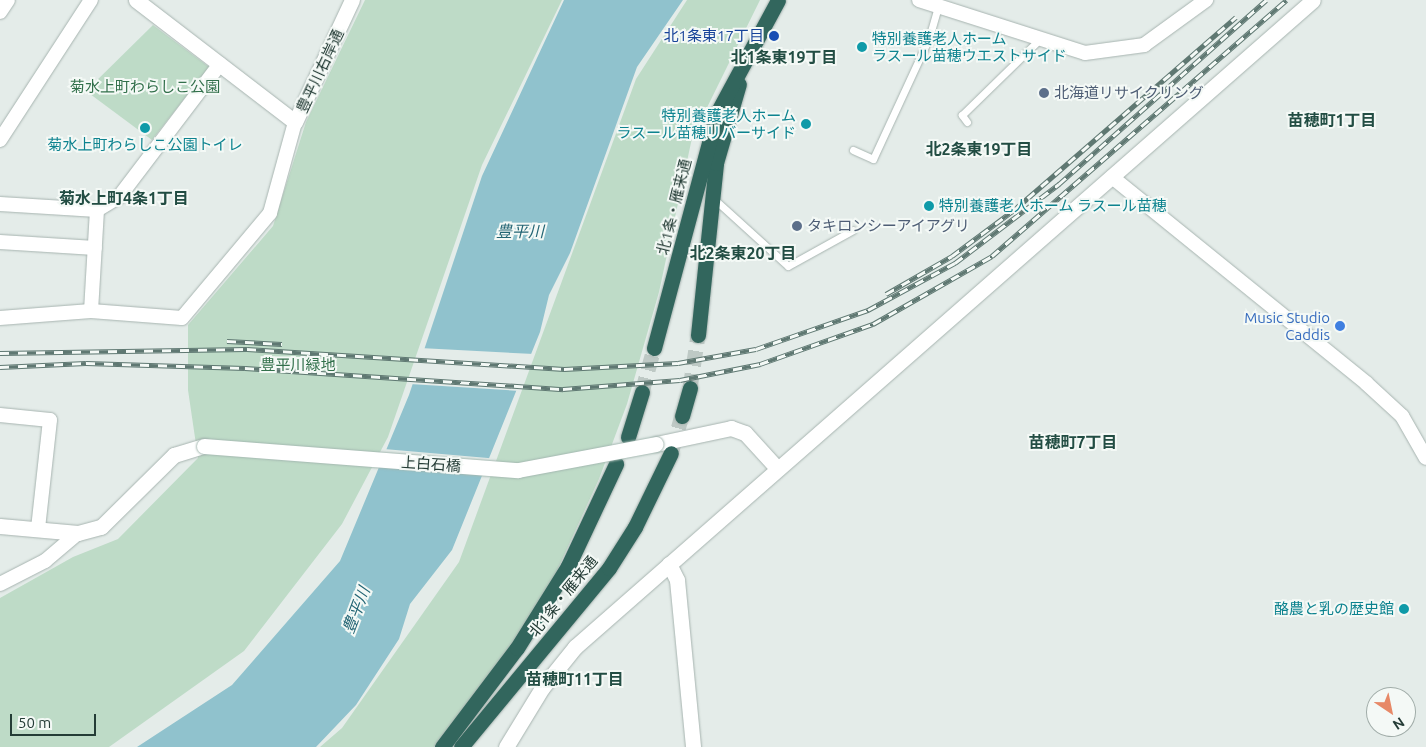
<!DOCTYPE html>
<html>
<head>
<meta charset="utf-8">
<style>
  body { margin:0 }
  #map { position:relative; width:1426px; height:747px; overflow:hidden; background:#e4ece9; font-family:Ubuntu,"Noto Sans JP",sans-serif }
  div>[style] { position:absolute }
  .green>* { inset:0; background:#bedbc7 }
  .water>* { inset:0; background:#90c2cd }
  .pier>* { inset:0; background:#e4ece9; transform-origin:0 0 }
  .highway-tunnel>* { height:15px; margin-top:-7.5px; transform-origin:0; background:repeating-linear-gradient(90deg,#bec9c5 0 15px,transparent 0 23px) }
  .roads { filter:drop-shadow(0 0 1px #a7b4b0) drop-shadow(0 0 1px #a7b4b0) }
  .lane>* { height:7px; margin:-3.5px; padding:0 3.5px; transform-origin:3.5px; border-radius:3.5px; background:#fff }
  .street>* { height:14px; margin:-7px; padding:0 7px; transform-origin:7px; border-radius:7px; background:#fff }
  .secondary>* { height:15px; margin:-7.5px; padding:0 7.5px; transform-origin:7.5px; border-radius:7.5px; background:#fff }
  .highway>* { height:15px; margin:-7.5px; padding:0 7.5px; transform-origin:7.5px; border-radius:7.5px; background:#32665d }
  .rail>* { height:5px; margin-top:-2.5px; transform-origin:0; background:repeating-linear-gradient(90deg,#f4f9f6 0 9px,#5f7872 0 18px); box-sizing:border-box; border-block:1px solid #5f7872 }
  .bridges { filter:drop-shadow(0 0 1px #a3b7b0) drop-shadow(0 0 1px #a3b7b0) }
  .secondary-bridge>* { height:15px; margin:-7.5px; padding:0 7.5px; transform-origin:7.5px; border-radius:7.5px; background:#fff }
  .dots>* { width:14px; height:14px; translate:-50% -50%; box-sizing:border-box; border:2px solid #f4f9f6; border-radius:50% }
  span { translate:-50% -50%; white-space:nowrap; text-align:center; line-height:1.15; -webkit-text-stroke:4px #f4f9f6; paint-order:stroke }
  .transit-label { font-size:15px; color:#164399 }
  .right { translate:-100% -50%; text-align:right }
  .culture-label { font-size:15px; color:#0d838f }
  .left { translate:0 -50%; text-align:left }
  .street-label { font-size:15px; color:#243c36 }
  .park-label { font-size:15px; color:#32704b }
  .service-label { font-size:15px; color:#4e5e75 }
  .shop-label { font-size:15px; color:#366cbe }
  .neighbourhood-label { font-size:16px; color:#224d43; font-weight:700 }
  .water-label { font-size:16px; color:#236574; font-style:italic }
  .north { position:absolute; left:1366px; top:687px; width:50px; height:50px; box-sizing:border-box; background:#f4f9f6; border:1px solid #a1ada9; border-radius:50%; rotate:146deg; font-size:14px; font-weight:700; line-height:20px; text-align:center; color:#243c36 }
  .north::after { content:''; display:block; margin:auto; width:18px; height:22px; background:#e78967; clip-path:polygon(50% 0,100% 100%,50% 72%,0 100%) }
  .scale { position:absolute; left:10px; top:714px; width:86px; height:22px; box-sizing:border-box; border:2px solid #243c36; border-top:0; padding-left:6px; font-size:15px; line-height:18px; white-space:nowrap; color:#243c36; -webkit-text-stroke:4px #f4f9f6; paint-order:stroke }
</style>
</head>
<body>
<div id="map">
  <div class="green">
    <div style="clip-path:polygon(365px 0,562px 0,482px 165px,388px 437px,342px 524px,244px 651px,109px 747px,0 747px,0 598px,73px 557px,118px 539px,198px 458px,188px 390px,188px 325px,273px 226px,306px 122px)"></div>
    <div style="clip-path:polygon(687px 0,760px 0,692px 138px,659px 292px,627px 404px,599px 479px,544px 599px,500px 674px,434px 747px,320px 747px,342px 728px,459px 562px,636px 79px)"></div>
    <div style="clip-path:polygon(153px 25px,209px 67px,152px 140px,86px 91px)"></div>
  </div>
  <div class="water">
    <div style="clip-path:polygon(564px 0,683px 0,637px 67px,570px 253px,549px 295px,540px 332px,452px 550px,410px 604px,399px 639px,356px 705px,316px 747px,137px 747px,232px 685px,340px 561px,409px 395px,482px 176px)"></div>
  </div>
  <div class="pier">
    <div style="clip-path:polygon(420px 348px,534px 354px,520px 391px,410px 384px)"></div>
    <div style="left:384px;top:449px;width:107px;height:17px;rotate:5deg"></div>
  </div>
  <div class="highway-tunnel">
    <div style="left:690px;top:388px;width:54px;rotate:-81.4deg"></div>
    <div style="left:642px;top:392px;width:46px;rotate:-74.7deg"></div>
    <div style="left:672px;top:450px;width:35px;rotate:-74deg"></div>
  </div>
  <div class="roads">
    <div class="lane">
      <div style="left:967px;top:122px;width:9px;rotate:-126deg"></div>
      <div style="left:962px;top:115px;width:109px;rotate:-44.3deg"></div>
      <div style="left:853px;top:150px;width:22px;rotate:24deg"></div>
      <div style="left:873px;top:159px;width:133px;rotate:-65.2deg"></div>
      <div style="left:929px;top:38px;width:32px;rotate:-74deg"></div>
      <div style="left:713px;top:198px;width:101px;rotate:42.2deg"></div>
      <div style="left:788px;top:266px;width:74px;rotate:-29deg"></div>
    </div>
    <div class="street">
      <div style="left:919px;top:0;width:174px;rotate:17.7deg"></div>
      <div style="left:1085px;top:53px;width:60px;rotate:-7.7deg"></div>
      <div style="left:1144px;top:45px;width:77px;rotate:-36deg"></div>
      <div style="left:0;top:12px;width:14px;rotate:-56deg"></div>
      <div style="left:0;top:140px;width:167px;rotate:-57deg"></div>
      <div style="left:1112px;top:177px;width:327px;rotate:39deg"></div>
      <div style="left:1366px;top:383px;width:49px;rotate:42.5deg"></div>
      <div style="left:1402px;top:416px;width:48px;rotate:60.3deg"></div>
      <div style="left:0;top:204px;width:97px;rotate:3.5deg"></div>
      <div style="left:97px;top:210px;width:26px;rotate:-31deg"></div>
      <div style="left:119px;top:197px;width:167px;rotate:-52.8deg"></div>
      <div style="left:0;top:242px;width:95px;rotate:3.6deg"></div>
      <div style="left:91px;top:311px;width:101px;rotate:-86.6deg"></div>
      <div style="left:0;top:318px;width:91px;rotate:-4.4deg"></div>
      <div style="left:91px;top:311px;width:91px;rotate:4.4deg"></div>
      <div style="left:182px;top:318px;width:137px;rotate:-50deg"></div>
      <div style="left:270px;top:213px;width:94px;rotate:-74.6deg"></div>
      <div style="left:0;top:415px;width:50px;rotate:5.7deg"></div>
      <div style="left:50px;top:420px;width:110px;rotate:96.3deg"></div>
      <div style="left:0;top:584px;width:51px;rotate:-27.1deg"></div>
      <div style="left:45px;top:561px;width:43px;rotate:-40.3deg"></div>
    </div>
    <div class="secondary">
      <div style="left:136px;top:0;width:200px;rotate:37.5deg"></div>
      <div style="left:295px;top:122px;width:135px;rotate:-65deg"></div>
      <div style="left:656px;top:444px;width:77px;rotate:-12deg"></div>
      <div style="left:731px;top:428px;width:15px;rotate:20deg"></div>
      <div style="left:745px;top:433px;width:47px;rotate:47.6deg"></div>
      <div style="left:0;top:526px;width:78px;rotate:5.1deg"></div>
      <div style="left:78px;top:533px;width:24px;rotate:-15deg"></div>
      <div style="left:101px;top:527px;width:103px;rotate:-44.6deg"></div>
      <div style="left:174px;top:455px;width:31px;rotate:-17deg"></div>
      <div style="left:669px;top:564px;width:18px;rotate:63deg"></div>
      <div style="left:677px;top:580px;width:168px;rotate:84.5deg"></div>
      <div style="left:506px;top:747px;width:69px;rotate:-58.6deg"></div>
      <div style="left:542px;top:688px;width:53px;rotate:-51.2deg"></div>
      <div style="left:575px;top:647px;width:981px;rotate:-41.24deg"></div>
    </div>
    <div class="highway">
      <div style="left:698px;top:335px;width:173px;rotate:-84deg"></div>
      <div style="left:716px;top:163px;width:82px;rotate:-73.8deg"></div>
      <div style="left:654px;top:348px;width:243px;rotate:-75deg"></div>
      <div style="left:717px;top:113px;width:128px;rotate:-61.6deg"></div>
      <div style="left:682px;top:416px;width:29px;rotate:-74deg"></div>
      <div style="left:628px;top:437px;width:47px;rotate:-72.7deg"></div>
      <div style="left:442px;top:747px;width:124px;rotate:-52.9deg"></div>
      <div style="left:517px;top:648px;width:97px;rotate:-58.1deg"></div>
      <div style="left:568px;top:566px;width:113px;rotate:-64.8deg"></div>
      <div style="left:461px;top:747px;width:232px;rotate:-50.4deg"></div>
      <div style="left:609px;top:568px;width:49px;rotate:-57.6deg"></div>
      <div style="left:635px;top:527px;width:82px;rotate:-64.1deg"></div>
    </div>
  </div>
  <div class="rail">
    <div style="left:886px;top:294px;width:76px;rotate:-29.9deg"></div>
    <div style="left:952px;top:256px;width:77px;rotate:-36.6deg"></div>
    <div style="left:1014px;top:210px;width:294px;rotate:-41deg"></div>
    <div style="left:227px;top:341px;width:55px;rotate:3.1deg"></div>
    <div style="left:0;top:353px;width:247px;rotate:-0.9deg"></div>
    <div style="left:247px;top:349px;width:318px;rotate:3.6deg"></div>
    <div style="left:564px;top:369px;width:114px;rotate:-3deg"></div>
    <div style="left:678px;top:363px;width:79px;rotate:-10.2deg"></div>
    <div style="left:756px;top:349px;width:119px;rotate:-19.2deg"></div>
    <div style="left:868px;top:310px;width:99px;rotate:-28.4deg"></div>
    <div style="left:955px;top:263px;width:131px;rotate:-37.2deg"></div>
    <div style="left:1059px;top:184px;width:277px;rotate:-41.6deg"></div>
    <div style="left:0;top:367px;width:86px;rotate:-2.7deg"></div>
    <div style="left:86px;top:363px;width:159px;rotate:1.8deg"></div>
    <div style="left:245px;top:368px;width:319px;rotate:3.8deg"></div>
    <div style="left:563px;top:389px;width:117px;rotate:-4.4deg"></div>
    <div style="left:680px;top:380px;width:82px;rotate:-11.3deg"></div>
    <div style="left:760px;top:364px;width:120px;rotate:-19.5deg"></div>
    <div style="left:873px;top:324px;width:137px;rotate:-29.7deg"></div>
    <div style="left:992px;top:256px;width:390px;rotate:-41deg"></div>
  </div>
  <div class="bridges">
    <div class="secondary-bridge">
      <div style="left:204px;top:446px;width:315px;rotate:4.4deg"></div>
      <div style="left:518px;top:470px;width:140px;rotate:-10.7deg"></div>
    </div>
  </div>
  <div class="dots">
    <div style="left:774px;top:36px;background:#1a4fb4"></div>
    <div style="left:862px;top:47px;background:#0f9aa8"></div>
    <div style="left:1044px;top:93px;background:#5c6f8a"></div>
    <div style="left:806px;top:124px;background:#0f9aa8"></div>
    <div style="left:145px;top:128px;background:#0f9aa8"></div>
    <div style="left:929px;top:206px;background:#0f9aa8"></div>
    <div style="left:797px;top:226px;background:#5c6f8a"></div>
    <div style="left:1340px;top:326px;background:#3f7fe0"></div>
    <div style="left:1404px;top:609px;background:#0f9aa8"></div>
  </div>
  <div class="transit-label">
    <span class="right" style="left:764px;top:36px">北1条東17丁目</span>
  </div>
  <div class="culture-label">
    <span class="left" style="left:872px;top:47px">特別養護老人ホーム<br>ラスール苗穂ウエストサイド</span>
    <span class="right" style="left:796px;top:124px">特別養護老人ホーム<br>ラスール苗穂リバーサイド</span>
    <span style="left:145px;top:145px">菊水上町わらしこ公園トイレ</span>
    <span class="left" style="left:939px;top:206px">特別養護老人ホーム ラスール苗穂</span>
    <span class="right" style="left:1394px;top:609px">酪農と乳の歴史館</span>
  </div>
  <div class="street-label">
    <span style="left:320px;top:71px;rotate:-65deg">豊平川右岸通</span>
    <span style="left:674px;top:207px;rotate:-76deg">北1条・雁来通</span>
    <span style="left:431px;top:464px;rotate:4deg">上白石橋</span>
    <span style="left:563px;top:596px;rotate:-51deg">北1条・雁来通</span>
  </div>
  <div class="park-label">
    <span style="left:145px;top:87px">菊水上町わらしこ公園</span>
    <span style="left:298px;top:365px">豊平川緑地</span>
  </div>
  <div class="service-label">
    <span class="left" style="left:1054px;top:93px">北海道リサイクリング</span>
    <span class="left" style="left:807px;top:226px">タキロンシーアイアグリ</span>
  </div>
  <div class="shop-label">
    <span class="right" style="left:1330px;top:326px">Music Studio<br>Caddis</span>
  </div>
  <div class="neighbourhood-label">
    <span style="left:784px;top:57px">北1条東19丁目</span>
    <span style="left:1332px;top:120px">苗穂町1丁目</span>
    <span style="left:979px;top:149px">北2条東19丁目</span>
    <span style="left:124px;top:198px">菊水上町4条1丁目</span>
    <span style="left:743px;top:253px">北2条東20丁目</span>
    <span style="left:1073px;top:442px">苗穂町7丁目</span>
    <span style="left:575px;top:679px">苗穂町11丁目</span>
  </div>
  <div class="water-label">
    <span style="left:520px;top:231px">豊平川</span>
    <span style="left:356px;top:610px;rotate:-69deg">豊平川</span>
  </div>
  <div class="north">N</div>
  <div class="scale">50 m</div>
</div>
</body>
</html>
